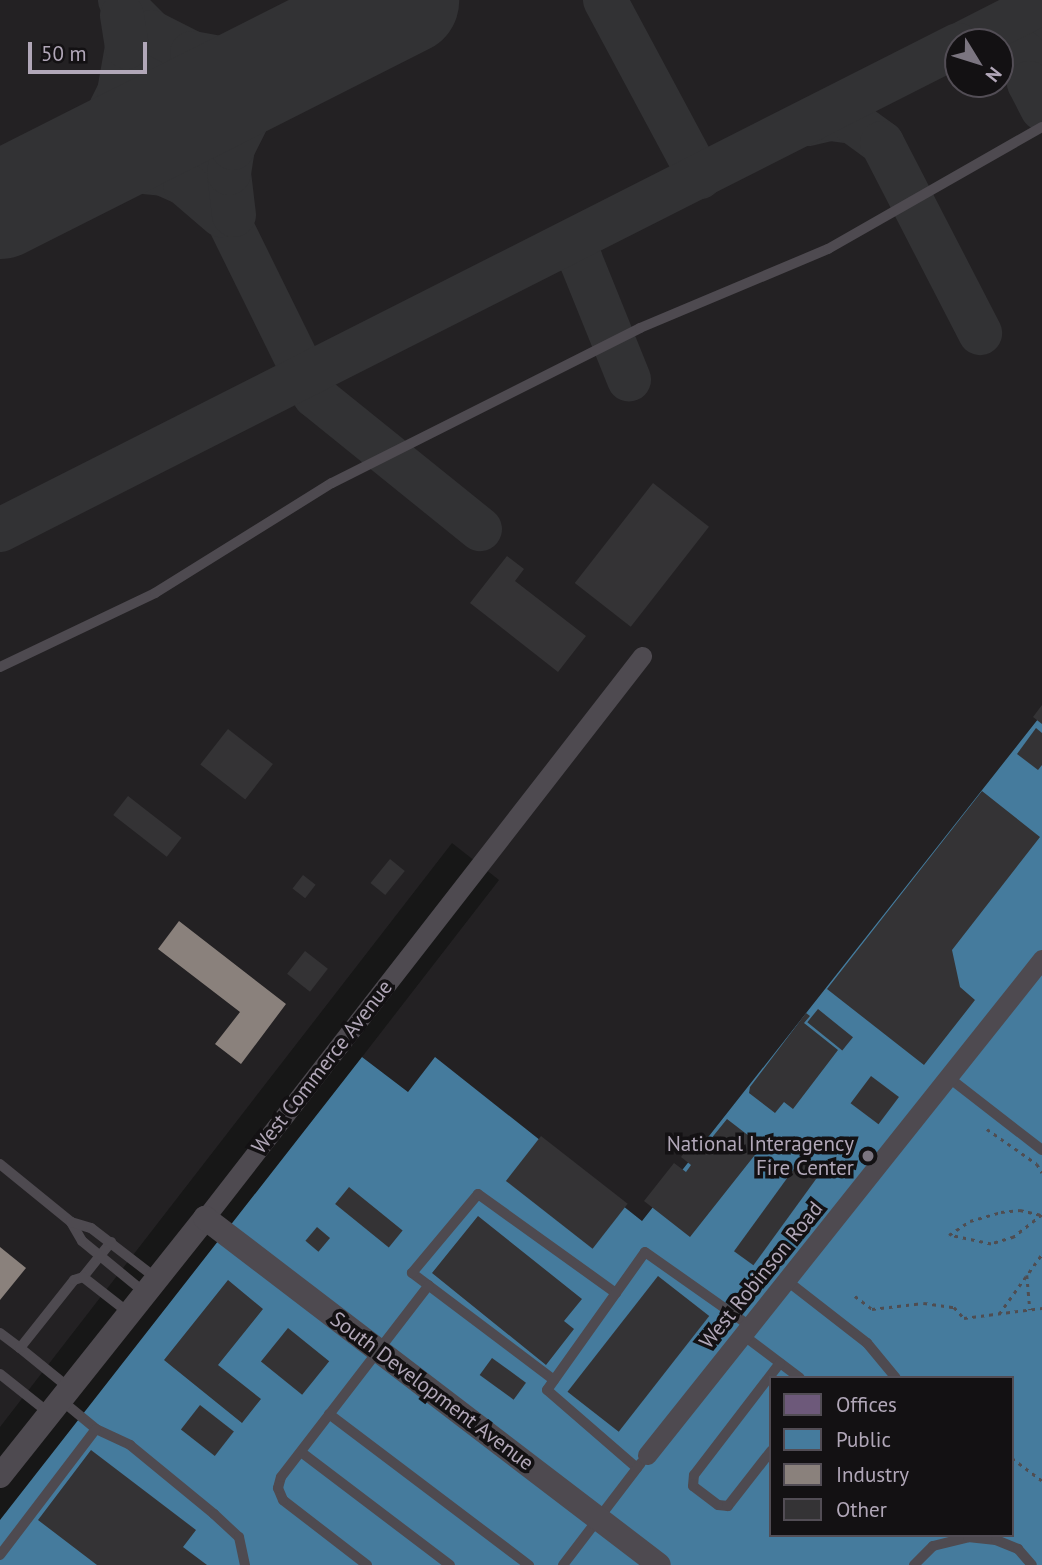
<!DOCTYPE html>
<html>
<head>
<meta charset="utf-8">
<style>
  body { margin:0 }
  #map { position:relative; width:1042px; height:1565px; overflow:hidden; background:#171717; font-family:"PT Sans",sans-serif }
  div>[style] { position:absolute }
  .built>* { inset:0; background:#232123 }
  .offices>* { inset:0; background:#6d597a }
  .public>* { inset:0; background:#457b9d }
  .industry>* { inset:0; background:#8a817c }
  .taxiway>* { height:44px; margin:-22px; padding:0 22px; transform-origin:22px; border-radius:22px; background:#323234 }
  .runway>* { height:107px; margin:-53.5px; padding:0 53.5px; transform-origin:53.5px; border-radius:53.5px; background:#323234 }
  .building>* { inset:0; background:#343335; transform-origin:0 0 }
  .path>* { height:2.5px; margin-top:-1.25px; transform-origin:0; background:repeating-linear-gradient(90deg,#4f4d51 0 3.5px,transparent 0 8.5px) }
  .service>* { height:10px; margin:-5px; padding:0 5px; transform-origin:5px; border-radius:5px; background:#4e4a50 }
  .minor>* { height:19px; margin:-9.5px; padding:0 9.5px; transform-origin:9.5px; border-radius:9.5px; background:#4e4a50 }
  .tertiary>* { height:24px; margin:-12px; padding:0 12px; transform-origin:12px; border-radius:12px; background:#4e4a50 }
  .dots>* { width:19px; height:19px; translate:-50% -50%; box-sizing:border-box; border:4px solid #131113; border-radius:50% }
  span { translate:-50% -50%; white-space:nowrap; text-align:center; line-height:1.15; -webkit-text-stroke:7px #131113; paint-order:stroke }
  .street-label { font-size:21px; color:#b1a7b8 }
  .poi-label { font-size:21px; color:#b1a7b8 }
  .right { translate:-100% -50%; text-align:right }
  .legend { position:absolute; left:769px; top:1376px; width:245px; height:161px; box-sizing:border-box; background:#131113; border:2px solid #524d55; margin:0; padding:9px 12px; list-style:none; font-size:21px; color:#b1a7b8 }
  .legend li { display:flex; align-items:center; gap:14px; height:35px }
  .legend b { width:35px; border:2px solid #524d55 }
  .north { position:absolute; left:944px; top:28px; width:70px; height:70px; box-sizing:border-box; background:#131113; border:2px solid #524d55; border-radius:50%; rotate:128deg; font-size:19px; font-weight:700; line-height:28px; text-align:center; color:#b1a7b8 }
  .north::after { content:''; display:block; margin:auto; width:24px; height:32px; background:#7b7580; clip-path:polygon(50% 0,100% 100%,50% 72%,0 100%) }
  .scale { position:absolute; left:28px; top:42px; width:119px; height:32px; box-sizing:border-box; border:4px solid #b1a7b8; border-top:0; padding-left:9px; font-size:21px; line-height:24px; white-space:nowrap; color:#b1a7b8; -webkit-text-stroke:5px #131113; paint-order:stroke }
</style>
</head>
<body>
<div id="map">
  <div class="built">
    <div style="clip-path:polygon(evenodd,0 0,1042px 0,1042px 714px,642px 1221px,435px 1058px,408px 1092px,362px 1057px,499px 880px,452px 843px,0 1427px,0 0,958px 42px,1000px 42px,1000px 84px,958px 84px,958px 42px)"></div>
  </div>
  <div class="offices">
    <div style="clip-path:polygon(1042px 1018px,1042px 1081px,1011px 1057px)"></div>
    <div style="clip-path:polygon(982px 1319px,992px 1321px,1001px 1330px,1035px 1329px,1042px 1467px,1016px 1447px,1012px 1451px,1012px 1378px,932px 1378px,928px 1336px,973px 1332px)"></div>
  </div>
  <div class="public">
    <div style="clip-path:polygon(evenodd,1042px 714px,1042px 1565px,0 1565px,0 1520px,362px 1057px,408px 1092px,435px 1057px,642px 1221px,1042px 714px,771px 1378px,1012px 1378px,1012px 1535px,771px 1535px,771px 1378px)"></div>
  </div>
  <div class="industry">
    <div style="clip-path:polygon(179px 921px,286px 1004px,241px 1064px,215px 1044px,240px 1012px,158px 949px)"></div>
    <div style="clip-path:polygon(0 1247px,26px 1268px,0 1300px)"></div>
  </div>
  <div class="taxiway">
    <div style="left:120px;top:0;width:441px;rotate:63.8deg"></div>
    <div style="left:315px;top:396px;width:212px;rotate:38.9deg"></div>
    <div style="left:605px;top:0;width:201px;rotate:61.8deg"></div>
    <div style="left:1042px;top:7px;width:24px;rotate:125deg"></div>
    <div style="left:1028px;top:27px;width:25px;rotate:101deg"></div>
    <div style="left:1023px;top:52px;width:32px;rotate:79deg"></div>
    <div style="left:1029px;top:83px;width:29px;rotate:63deg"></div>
    <div style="left:130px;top:11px;width:30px;rotate:45deg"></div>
    <div style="left:151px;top:32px;width:46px;rotate:27.1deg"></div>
    <div style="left:192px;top:53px;width:61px;rotate:10.4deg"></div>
    <div style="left:252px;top:64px;width:39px;rotate:-9deg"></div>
    <div style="left:965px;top:42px;width:86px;rotate:-26.9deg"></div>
    <div style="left:808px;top:124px;width:23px;rotate:-13deg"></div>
    <div style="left:830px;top:119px;width:23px;rotate:7deg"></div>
    <div style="left:853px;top:122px;width:36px;rotate:36deg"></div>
    <div style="left:882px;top:143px;width:214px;rotate:62.7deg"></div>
    <div style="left:60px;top:175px;width:35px;rotate:-13deg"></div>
    <div style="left:94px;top:167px;width:69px;rotate:5.8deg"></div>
    <div style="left:163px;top:174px;width:24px;rotate:24deg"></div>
    <div style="left:185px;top:184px;width:48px;rotate:40.7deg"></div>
    <div style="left:60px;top:175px;width:60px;rotate:-48.4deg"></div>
    <div style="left:100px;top:130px;width:42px;rotate:-63.4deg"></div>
    <div style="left:119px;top:92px;width:46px;rotate:-79.9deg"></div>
    <div style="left:127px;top:47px;width:32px;rotate:-99deg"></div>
    <div style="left:234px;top:215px;width:42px;rotate:-96.8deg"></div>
    <div style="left:229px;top:173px;width:25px;rotate:-81deg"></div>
    <div style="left:233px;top:148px;width:69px;rotate:-63.4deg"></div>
    <div style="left:264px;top:86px;width:39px;rotate:-46deg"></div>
    <div style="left:560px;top:248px;width:13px;rotate:9deg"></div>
    <div style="left:573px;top:250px;width:11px;rotate:49deg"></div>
    <div style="left:580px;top:258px;width:131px;rotate:68deg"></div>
    <div style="left:0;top:530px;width:1074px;rotate:-26.85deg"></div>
  </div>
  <div class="runway">
    <div style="left:0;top:205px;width:454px;rotate:-26.8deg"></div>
  </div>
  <div class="building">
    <div style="left:653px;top:483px;width:71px;height:127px;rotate:38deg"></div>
    <div style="clip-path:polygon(507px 556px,524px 569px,515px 581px,586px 636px,558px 672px,470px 603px)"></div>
    <div style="clip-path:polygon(1042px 705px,1042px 724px,1033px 717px)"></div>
    <div style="clip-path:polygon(1036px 728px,1042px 733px,1042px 765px,1038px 770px,1017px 754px)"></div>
    <div style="left:228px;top:729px;width:57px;height:45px;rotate:38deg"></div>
    <div style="clip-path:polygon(982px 791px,1040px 837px,952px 950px,960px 987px,975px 1000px,924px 1065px,827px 989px)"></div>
    <div style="left:128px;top:796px;width:68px;height:24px;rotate:38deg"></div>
    <div style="left:390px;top:859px;width:19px;height:31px;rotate:39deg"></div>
    <div style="left:303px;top:875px;width:16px;height:17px;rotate:38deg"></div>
    <div style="left:305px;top:951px;width:29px;height:29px;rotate:38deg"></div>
    <div style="left:818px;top:1009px;width:45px;height:17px;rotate:39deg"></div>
    <div style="clip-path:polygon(806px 1013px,810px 1016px,804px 1023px,838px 1050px,793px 1109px,784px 1102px,775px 1113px,749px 1093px,750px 1087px)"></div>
    <div style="left:871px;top:1076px;width:35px;height:34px;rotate:37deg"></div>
    <div style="clip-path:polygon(727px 1119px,762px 1146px,690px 1237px,644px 1201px,674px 1163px,686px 1172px,691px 1165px,681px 1157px,693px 1142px,702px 1150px)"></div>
    <div style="left:541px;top:1136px;width:110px;height:57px;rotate:38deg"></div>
    <div style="left:801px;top:1159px;width:24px;height:114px;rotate:36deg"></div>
    <div style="left:349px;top:1187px;width:69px;height:22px;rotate:39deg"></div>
    <div style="clip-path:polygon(478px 1216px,582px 1299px,564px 1321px,574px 1329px,546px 1365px,432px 1273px)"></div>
    <div style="left:317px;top:1227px;width:17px;height:18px;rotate:40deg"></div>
    <div style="left:658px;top:1276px;width:65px;height:147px;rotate:38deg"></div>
    <div style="clip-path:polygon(228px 1280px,263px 1309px,218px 1365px,261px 1399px,242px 1423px,164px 1360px)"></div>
    <div style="left:288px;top:1328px;width:53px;height:43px;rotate:39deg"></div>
    <div style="left:492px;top:1358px;width:42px;height:21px;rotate:36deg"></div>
    <div style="left:200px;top:1405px;width:43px;height:31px;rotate:38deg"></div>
    <div style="clip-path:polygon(91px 1450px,196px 1530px,183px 1547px,207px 1565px,97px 1565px,38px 1520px)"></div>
  </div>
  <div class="path">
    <div style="left:987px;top:1129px;width:61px;rotate:35deg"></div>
    <div style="left:1037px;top:1164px;width:10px;rotate:61deg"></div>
    <div style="left:1042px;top:1215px;width:36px;rotate:142deg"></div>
    <div style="left:1014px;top:1237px;width:24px;rotate:163deg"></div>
    <div style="left:991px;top:1244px;width:43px;rotate:-167.9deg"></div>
    <div style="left:949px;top:1235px;width:25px;rotate:-34deg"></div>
    <div style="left:970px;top:1221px;width:32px;rotate:-16deg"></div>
    <div style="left:1001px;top:1212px;width:19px;rotate:-6deg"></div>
    <div style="left:1020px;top:1210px;width:23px;rotate:13deg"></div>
    <div style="left:1042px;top:1215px;width:1px;rotate:90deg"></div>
    <div style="left:1027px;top:1275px;width:35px;rotate:85deg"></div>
    <div style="left:855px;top:1296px;width:21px;rotate:37deg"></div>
    <div style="left:872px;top:1309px;width:52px;rotate:-6.6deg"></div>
    <div style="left:924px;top:1303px;width:30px;rotate:8deg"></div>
    <div style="left:954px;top:1307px;width:15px;rotate:48deg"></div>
    <div style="left:964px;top:1318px;width:79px;rotate:-7.3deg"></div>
    <div style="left:999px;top:1314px;width:74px;rotate:-54.4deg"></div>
    <div style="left:1012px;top:1458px;width:38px;rotate:37deg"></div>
  </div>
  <div class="service">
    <div style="left:0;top:667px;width:172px;rotate:-25.5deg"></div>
    <div style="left:155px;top:593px;width:208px;rotate:-31.9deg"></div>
    <div style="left:332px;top:483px;width:345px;rotate:-26.7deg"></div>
    <div style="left:640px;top:328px;width:204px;rotate:-22.8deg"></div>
    <div style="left:828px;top:249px;width:246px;rotate:-29.7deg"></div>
    <div style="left:948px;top:1077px;width:119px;rotate:37.8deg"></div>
    <div style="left:0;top:1164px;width:92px;rotate:39.2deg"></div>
    <div style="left:83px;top:1277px;width:45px;rotate:-51.3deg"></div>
    <div style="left:786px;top:1280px;width:103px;rotate:37.9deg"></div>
    <div style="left:867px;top:1343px;width:45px;rotate:50.4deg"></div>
    <div style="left:144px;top:1292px;width:80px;rotate:-140.6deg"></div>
    <div style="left:82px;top:1241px;width:22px;rotate:-120deg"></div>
    <div style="left:71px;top:1222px;width:21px;rotate:17deg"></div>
    <div style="left:91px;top:1228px;width:82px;rotate:37.6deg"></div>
    <div style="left:0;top:1333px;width:25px;rotate:37deg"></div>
    <div style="left:743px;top:1335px;width:71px;rotate:37deg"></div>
    <div style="left:0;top:1374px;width:63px;rotate:38.5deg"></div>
    <div style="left:554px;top:1380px;width:178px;rotate:-143deg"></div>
    <div style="left:412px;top:1273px;width:103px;rotate:-50.1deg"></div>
    <div style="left:478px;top:1194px;width:170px;rotate:35.7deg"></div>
    <div style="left:68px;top:1387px;width:62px;rotate:-140.9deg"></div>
    <div style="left:20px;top:1348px;width:87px;rotate:-51.5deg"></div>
    <div style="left:74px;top:1280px;width:9px;rotate:-18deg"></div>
    <div style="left:83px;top:1277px;width:58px;rotate:38deg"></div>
    <div style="left:61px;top:1400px;width:45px;rotate:39.6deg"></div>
    <div style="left:96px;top:1429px;width:38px;rotate:25deg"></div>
    <div style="left:130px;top:1445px;width:109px;rotate:39.4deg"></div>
    <div style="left:214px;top:1514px;width:34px;rotate:43deg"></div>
    <div style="left:239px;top:1537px;width:29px;rotate:78deg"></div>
    <div style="left:329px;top:1414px;width:251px;rotate:37.1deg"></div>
    <div style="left:771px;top:1451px;width:70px;rotate:128deg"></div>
    <div style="left:728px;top:1506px;width:10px;rotate:-174deg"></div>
    <div style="left:718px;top:1505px;width:31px;rotate:-143deg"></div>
    <div style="left:693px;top:1486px;width:11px;rotate:-85deg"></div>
    <div style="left:694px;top:1475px;width:141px;rotate:-52.5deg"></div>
    <div style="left:301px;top:1452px;width:187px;rotate:37.2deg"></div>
    <div style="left:637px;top:1468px;width:119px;rotate:-139.1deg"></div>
    <div style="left:547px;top:1390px;width:169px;rotate:-54.6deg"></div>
    <div style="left:645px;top:1252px;width:128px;rotate:35.2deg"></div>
    <div style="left:0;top:1555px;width:158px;rotate:-52.7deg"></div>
    <div style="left:367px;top:1565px;width:106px;rotate:-142.3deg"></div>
    <div style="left:283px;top:1500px;width:13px;rotate:-113deg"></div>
    <div style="left:278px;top:1488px;width:11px;rotate:-75deg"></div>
    <div style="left:281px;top:1477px;width:242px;rotate:-52.4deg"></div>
    <div style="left:563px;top:1565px;width:128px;rotate:-52.6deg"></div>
    <div style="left:914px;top:1565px;width:27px;rotate:-45deg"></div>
    <div style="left:933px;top:1546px;width:36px;rotate:-14deg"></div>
    <div style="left:968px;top:1537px;width:28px;rotate:6deg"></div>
    <div style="left:996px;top:1540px;width:24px;rotate:22deg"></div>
    <div style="left:1018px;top:1549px;width:21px;rotate:49deg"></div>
  </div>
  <div class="minor">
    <div style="left:205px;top:1218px;width:712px;rotate:-52.13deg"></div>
    <div style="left:647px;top:1455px;width:634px;rotate:-51.47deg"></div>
  </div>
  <div class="tertiary">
    <div style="left:0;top:1476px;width:330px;rotate:-51.5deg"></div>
    <div style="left:205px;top:1218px;width:571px;rotate:37.39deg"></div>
  </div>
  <div class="dots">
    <div style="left:868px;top:1156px;background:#7b7580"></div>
  </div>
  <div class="street-label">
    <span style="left:322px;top:1067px;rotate:-52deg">West Commerce Avenue</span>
    <span style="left:761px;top:1275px;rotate:-51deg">West Robinson Road</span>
    <span style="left:432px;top:1391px;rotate:37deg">South Development Avenue</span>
  </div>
  <div class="poi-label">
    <span class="right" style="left:854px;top:1156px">National Interagency<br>Fire Center</span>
  </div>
  <ul class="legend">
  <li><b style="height:19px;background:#6d597a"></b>Offices</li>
  <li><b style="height:19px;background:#457b9d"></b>Public</li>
  <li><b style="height:19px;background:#8a817c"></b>Industry</li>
  <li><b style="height:19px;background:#343335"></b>Other</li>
  </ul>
  <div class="north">N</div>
  <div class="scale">50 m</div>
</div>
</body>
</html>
